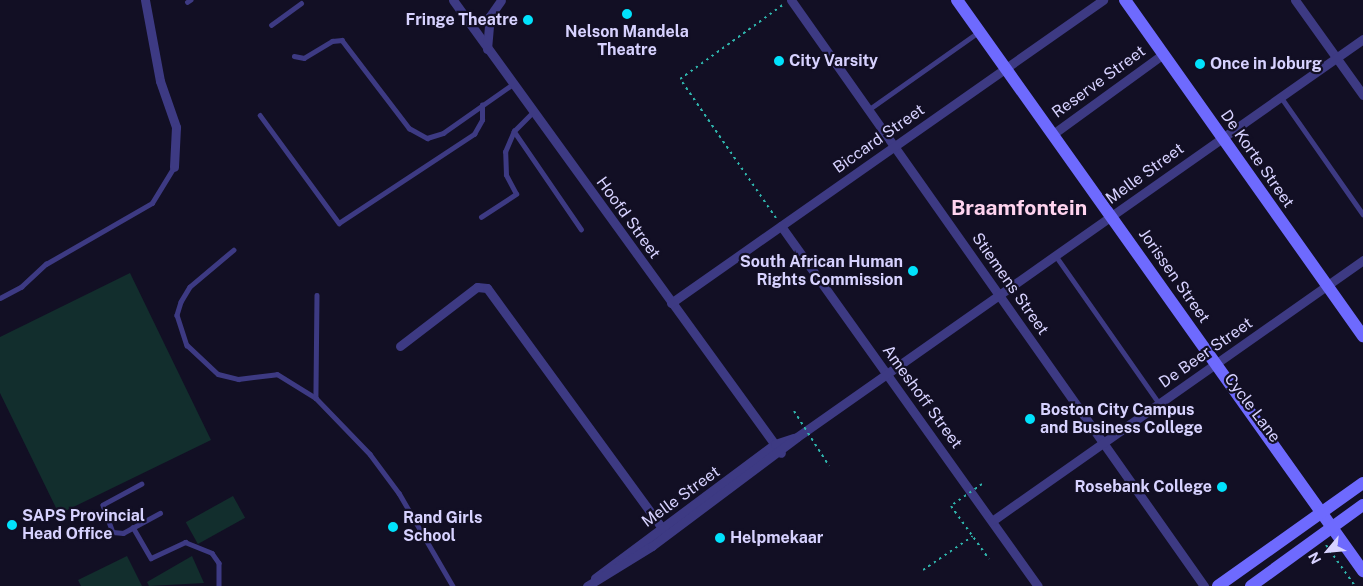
<!DOCTYPE html>
<html>
<head>
<meta charset="utf-8">
<style>
  body { margin:0 }
  #map { position:relative; width:1363px; height:586px; overflow:hidden; background:#120f24; font-family:"Public Sans",sans-serif }
  div>[style] { position:absolute }
  .green>* { inset:0; background:#122e2d; transform-origin:0 0 }
  .path>* { height:2px; margin-top:-1px; transform-origin:0; background:repeating-linear-gradient(90deg,#2fb6ae 0 2.5px,transparent 0 6.5px) }
  .lane>* { height:4.5px; margin:-2.25px; padding:0 2.25px; transform-origin:2.25px; border-radius:2.25px; background:#3d3a83 }
  .street>* { height:9px; margin:-4.5px; padding:0 4.5px; transform-origin:4.5px; border-radius:4.5px; background:#3d3a83 }
  .secondary>* { height:12px; margin:-6px; padding:0 6px; transform-origin:6px; border-radius:6px; background:#6e6afe }
  .path-bridge>* { height:2px; margin-top:-1px; transform-origin:0; background:repeating-linear-gradient(90deg,#2fb6ae 0 2.5px,transparent 0 6.5px) }
  .dots>* { width:14px; height:14px; translate:-50% -50%; box-sizing:border-box; border:2px solid #120f24; border-radius:50% }
  span { translate:-50% -50%; white-space:nowrap; text-align:center; line-height:1.15; -webkit-text-stroke:4.5px #120f24; paint-order:stroke }
  .poi-label { font-size:16px; color:#d7d2ff; font-weight:700 }
  .right { translate:-100% -50%; text-align:right }
  .left { translate:0 -50%; text-align:left }
  .street-label { font-size:16px; color:#d7d2ff }
  .district-label { font-size:21px; color:#ffd4ef; font-weight:700 }
  .north { position:absolute; left:1303px; top:526px; width:50px; height:50px; -webkit-text-stroke:4px #120f24; paint-order:stroke; rotate:242deg; font-size:14px; font-weight:700; line-height:20px; text-align:center; color:#d7d2ff }
  .north::after { content:''; display:block; margin:auto; width:18px; height:22px; background:#d7d2ff; clip-path:polygon(50% 0,100% 100%,50% 72%,0 100%) }
</style>
</head>
<body>
<div id="map">
  <div class="green">
    <div style="clip-path:polygon(130px 273px,211px 440px,59px 514px,0 393px,0 337px)"></div>
    <div style="left:233px;top:496px;width:25px;height:54px;rotate:61deg"></div>
    <div style="clip-path:polygon(127px 556px,142px 586px,81px 586px,78px 580px)"></div>
    <div style="clip-path:polygon(192px 556px,204px 583px,149px 586px,147px 582px)"></div>
  </div>
  <div class="path">
    <div style="left:776px;top:218px;width:169px;rotate:-124.6deg"></div>
    <div style="left:680px;top:79px;width:128px;rotate:-35.8deg"></div>
    <div style="left:1326px;top:545px;width:50px;rotate:54.7deg"></div>
    <div style="left:923px;top:570px;width:60px;rotate:-34.2deg"></div>
  </div>
  <div class="lane">
    <div style="left:187px;top:2px;width:4px;rotate:-34deg"></div>
    <div style="left:271px;top:25px;width:37px;rotate:-36deg"></div>
    <div style="left:294px;top:56px;width:10px;rotate:11deg"></div>
    <div style="left:304px;top:58px;width:33px;rotate:-31deg"></div>
    <div style="left:332px;top:41px;width:10px;rotate:-6deg"></div>
    <div style="left:342px;top:40px;width:111px;rotate:52.7deg"></div>
    <div style="left:409px;top:128px;width:21px;rotate:29deg"></div>
    <div style="left:427px;top:138px;width:17px;rotate:-17deg"></div>
    <div style="left:443px;top:133px;width:85px;rotate:-35deg"></div>
    <div style="left:1281px;top:97px;width:143px;rotate:55deg"></div>
    <div style="left:868px;top:110px;width:133px;rotate:-35.2deg"></div>
    <div style="left:260px;top:115px;width:134px;rotate:53.8deg"></div>
    <div style="left:339px;top:223px;width:162px;rotate:-33.4deg"></div>
    <div style="left:474px;top:134px;width:16px;rotate:-60deg"></div>
    <div style="left:482px;top:120px;width:15px;rotate:-90deg"></div>
    <div style="left:514px;top:131px;width:119px;rotate:55.6deg"></div>
    <div style="left:481px;top:217px;width:42px;rotate:-33.3deg"></div>
    <div style="left:516px;top:194px;width:21px;rotate:-118deg"></div>
    <div style="left:506px;top:175px;width:23px;rotate:-92deg"></div>
    <div style="left:505px;top:152px;width:23px;rotate:-67deg"></div>
    <div style="left:514px;top:131px;width:27px;rotate:-45deg"></div>
    <div style="left:234px;top:250px;width:57px;rotate:139.9deg"></div>
    <div style="left:190px;top:287px;width:17px;rotate:121deg"></div>
    <div style="left:181px;top:302px;width:14px;rotate:107deg"></div>
    <div style="left:177px;top:315px;width:32px;rotate:72deg"></div>
    <div style="left:187px;top:345px;width:42px;rotate:43.1deg"></div>
    <div style="left:218px;top:374px;width:21px;rotate:14deg"></div>
    <div style="left:238px;top:379px;width:39px;rotate:-7deg"></div>
    <div style="left:277px;top:374px;width:46px;rotate:31.6deg"></div>
    <div style="left:1056px;top:256px;width:179px;rotate:55deg"></div>
    <div style="left:317px;top:295px;width:103px;rotate:90.6deg"></div>
    <div style="left:316px;top:398px;width:78px;rotate:46deg"></div>
    <div style="left:370px;top:454px;width:49px;rotate:53.4deg"></div>
    <div style="left:399px;top:493px;width:108px;rotate:59.9deg"></div>
    <div style="left:0;top:298px;width:24px;rotate:-28deg"></div>
    <div style="left:21px;top:287px;width:34px;rotate:-43deg"></div>
    <div style="left:46px;top:264px;width:122px;rotate:-29.9deg"></div>
    <div style="left:152px;top:203px;width:42px;rotate:-58.6deg"></div>
    <div style="left:142px;top:484px;width:44px;rotate:151.7deg"></div>
    <div style="left:103px;top:505px;width:29px;rotate:70deg"></div>
    <div style="left:113px;top:532px;width:10px;rotate:6deg"></div>
    <div style="left:123px;top:533px;width:42px;rotate:-28.4deg"></div>
    <div style="left:133px;top:527px;width:36px;rotate:60deg"></div>
    <div style="left:151px;top:558px;width:38px;rotate:-25deg"></div>
    <div style="left:185px;top:542px;width:29px;rotate:22deg"></div>
    <div style="left:212px;top:553px;width:12px;rotate:55deg"></div>
    <div style="left:219px;top:563px;width:23px;rotate:90deg"></div>
  </div>
  <div class="street">
    <div style="left:145px;top:0;width:82px;rotate:79.5deg"></div>
    <div style="left:160px;top:81px;width:49px;rotate:70.8deg"></div>
    <div style="left:176px;top:127px;width:40px;rotate:92.9deg"></div>
    <div style="left:453px;top:0;width:559px;rotate:54.09deg"></div>
    <div style="left:791px;top:0;width:717px;rotate:54.82deg"></div>
    <div style="left:1295px;top:0;width:117px;rotate:54.4deg"></div>
    <div style="left:487px;top:49px;width:33px;rotate:-85deg"></div>
    <div style="left:490px;top:16px;width:19px;rotate:-55deg"></div>
    <div style="left:1053px;top:134px;width:136px;rotate:-36deg"></div>
    <div style="left:781px;top:226px;width:442px;rotate:54.5deg"></div>
    <div style="left:671px;top:303px;width:528px;rotate:-35.05deg"></div>
    <div style="left:400px;top:346px;width:97px;rotate:-37.5deg"></div>
    <div style="left:477px;top:287px;width:10px;rotate:6deg"></div>
    <div style="left:487px;top:288px;width:298px;rotate:53.9deg"></div>
    <div style="left:992px;top:521px;width:454px;rotate:-35.1deg"></div>
    <div style="left:595px;top:578px;width:224px;rotate:-36.7deg"></div>
    <div style="left:775px;top:444px;width:20px;rotate:-18deg"></div>
    <div style="left:587px;top:586px;width:76px;rotate:-31.6deg"></div>
    <div style="left:652px;top:546px;width:181px;rotate:-36.9deg"></div>
    <div style="left:797px;top:437px;width:692px;rotate:-35.11deg"></div>
  </div>
  <div class="secondary">
    <div style="left:957px;top:0;width:701px;rotate:54.59deg"></div>
    <div style="left:1125px;top:0;width:412px;rotate:54.7deg"></div>
    <div style="left:1218px;top:586px;width:178px;rotate:-35.4deg"></div>
    <div style="left:1251px;top:586px;width:138px;rotate:-35.9deg"></div>
  </div>
  <div class="path-bridge">
    <div style="left:794px;top:411px;width:65px;rotate:57.5deg"></div>
    <div style="left:982px;top:484px;width:38px;rotate:145deg"></div>
    <div style="left:951px;top:506px;width:65px;rotate:54.4deg"></div>
  </div>
  <div class="dots">
    <div style="left:627px;top:14px;background:#01e2fc"></div>
    <div style="left:528px;top:20px;background:#01e2fc"></div>
    <div style="left:779px;top:61px;background:#01e2fc"></div>
    <div style="left:1200px;top:64px;background:#01e2fc"></div>
    <div style="left:913px;top:271px;background:#01e2fc"></div>
    <div style="left:1030px;top:419px;background:#01e2fc"></div>
    <div style="left:1222px;top:487px;background:#01e2fc"></div>
    <div style="left:12px;top:525px;background:#01e2fc"></div>
    <div style="left:393px;top:527px;background:#01e2fc"></div>
    <div style="left:720px;top:538px;background:#01e2fc"></div>
  </div>
  <div class="poi-label">
    <span class="right" style="left:518px;top:20px">Fringe Theatre</span>
    <span style="left:627px;top:41px">Nelson Mandela<br>Theatre</span>
    <span class="left" style="left:789px;top:61px">City Varsity</span>
    <span class="left" style="left:1210px;top:64px">Once in Joburg</span>
    <span class="right" style="left:903px;top:271px">South African Human<br>Rights Commission</span>
    <span class="left" style="left:1040px;top:419px">Boston City Campus<br>and Business College</span>
    <span class="right" style="left:1212px;top:487px">Rosebank College</span>
    <span class="left" style="left:22px;top:525px">SAPS Provincial<br>Head Office</span>
    <span class="left" style="left:403px;top:527px">Rand Girls<br>School</span>
    <span class="left" style="left:730px;top:538px">Helpmekaar</span>
  </div>
  <div class="street-label">
    <span style="left:1099px;top:82px;rotate:-36deg">Reserve Street</span>
    <span style="left:879px;top:139px;rotate:-35deg">Biccard Street</span>
    <span style="left:1257px;top:159px;rotate:55deg">De Korte Street</span>
    <span style="left:1145px;top:174px;rotate:-36deg">Melle Street</span>
    <span style="left:628px;top:218px;rotate:54deg">Hoofd Street</span>
    <span style="left:1174px;top:276px;rotate:55deg">Jorissen Street</span>
    <span style="left:1010px;top:284px;rotate:55deg">Stiemens Street</span>
    <span style="left:1206px;top:353px;rotate:-35deg">De Beer Street</span>
    <span style="left:922px;top:397px;rotate:54deg">Ameshoff Street</span>
    <span style="left:1252px;top:408px;rotate:53deg">Cycle Lane</span>
    <span style="left:681px;top:497px;rotate:-36deg">Melle Street</span>
  </div>
  <div class="district-label">
    <span style="left:1019px;top:208px">Braamfontein</span>
  </div>
  <div class="north">N</div>
</div>
</body>
</html>
